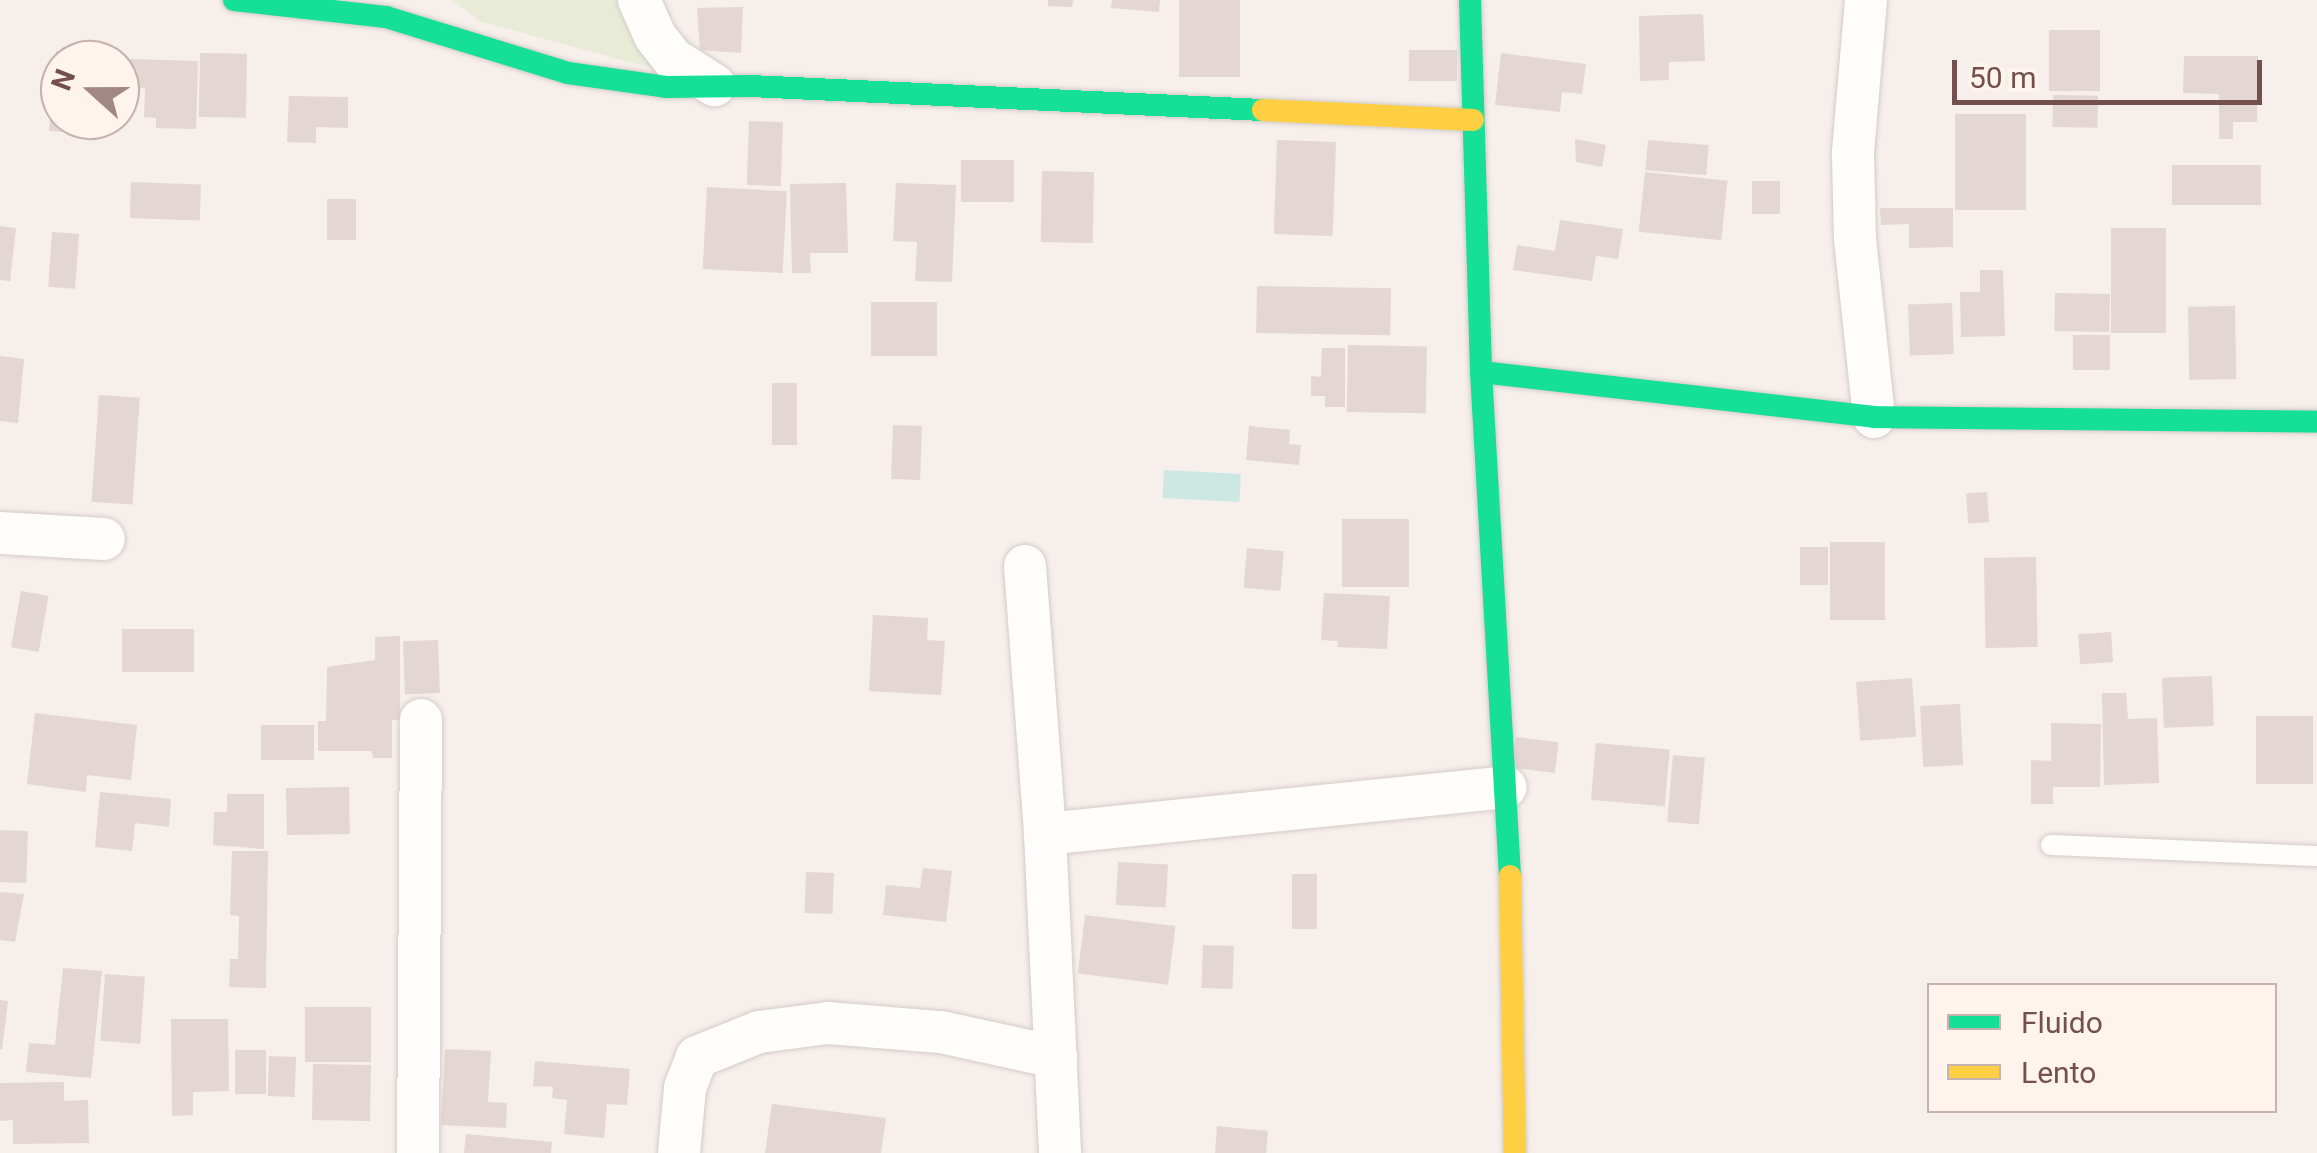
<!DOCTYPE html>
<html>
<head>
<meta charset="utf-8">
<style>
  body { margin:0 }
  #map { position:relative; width:2317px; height:1153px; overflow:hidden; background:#f6efeb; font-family:Roboto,sans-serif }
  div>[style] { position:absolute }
  .green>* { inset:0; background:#e8ecd7 }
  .water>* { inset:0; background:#cde8e3; transform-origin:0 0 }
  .building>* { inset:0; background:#e3d6d3; transform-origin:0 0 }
  .roads { filter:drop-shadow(0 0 2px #d5cbc8) drop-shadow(0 0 2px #d5cbc8) }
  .lane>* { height:20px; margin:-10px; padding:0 10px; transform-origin:10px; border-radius:10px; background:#fefdfc }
  .street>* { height:42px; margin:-21px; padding:0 21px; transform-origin:21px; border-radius:21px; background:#fefdfc }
  .fast>* { height:22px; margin:-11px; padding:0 11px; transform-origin:11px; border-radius:11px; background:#16e098 }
  .slow>* { height:22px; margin:-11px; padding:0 11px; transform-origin:11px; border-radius:11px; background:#ffcf43 }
  span { translate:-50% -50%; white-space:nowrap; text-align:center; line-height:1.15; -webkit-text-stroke:8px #fef3ed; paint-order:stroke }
  .legend { position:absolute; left:1927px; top:983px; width:350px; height:130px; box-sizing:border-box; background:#fef3ed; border:2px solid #c7b2ad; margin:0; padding:12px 18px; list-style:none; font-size:30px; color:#74504c }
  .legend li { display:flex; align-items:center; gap:20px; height:50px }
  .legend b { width:50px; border:2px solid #c7b2ad }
  .north { position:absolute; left:40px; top:40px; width:100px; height:100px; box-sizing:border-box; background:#fef3ed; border:2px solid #c7b2ad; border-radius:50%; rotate:291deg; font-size:28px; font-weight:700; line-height:40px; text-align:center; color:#74504c }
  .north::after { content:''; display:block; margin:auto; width:35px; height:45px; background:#a28884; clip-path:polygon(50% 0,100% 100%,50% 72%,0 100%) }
  .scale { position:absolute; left:1952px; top:60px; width:310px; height:45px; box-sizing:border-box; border:5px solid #74504c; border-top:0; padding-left:12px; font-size:30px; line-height:35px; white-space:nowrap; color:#74504c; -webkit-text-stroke:8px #fef3ed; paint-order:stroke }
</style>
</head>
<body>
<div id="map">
  <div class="green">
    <div style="clip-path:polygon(452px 0,624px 0,652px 68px,479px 21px)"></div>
  </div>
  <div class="water">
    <div style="left:1164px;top:470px;width:77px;height:28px;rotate:3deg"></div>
  </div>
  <div class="building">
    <div style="clip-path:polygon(1048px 0,1073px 0,1072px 7px,1048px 6px)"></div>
    <div style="clip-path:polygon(1112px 0,1160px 0,1159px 12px,1111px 8px)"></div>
    <div style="left:1179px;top:0;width:61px;height:77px"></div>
    <div style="clip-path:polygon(743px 7px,741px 53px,700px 50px,697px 8px)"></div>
    <div style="clip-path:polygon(1703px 14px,1705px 61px,1669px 62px,1669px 80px,1640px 81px,1639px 16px)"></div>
    <div style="left:2100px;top:30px;width:61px;height:51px;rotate:90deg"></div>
    <div style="left:1457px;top:50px;width:31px;height:48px;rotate:90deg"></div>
    <div style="clip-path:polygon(56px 51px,97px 54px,97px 60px,60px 60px,60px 120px,92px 120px,91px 134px,49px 131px)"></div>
    <div style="left:200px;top:53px;width:47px;height:64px;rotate:1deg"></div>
    <div style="clip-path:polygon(1501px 53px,1586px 64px,1582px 94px,1562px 92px,1560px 112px,1495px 105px)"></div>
    <div style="clip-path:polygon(2184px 56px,2258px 56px,2257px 122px,2233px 122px,2233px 139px,2219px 139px,2219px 94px,2183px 93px)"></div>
    <div style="clip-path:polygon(129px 59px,198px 61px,196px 129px,156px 128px,156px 118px,144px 117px,145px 88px,128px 88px)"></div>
    <div style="left:2053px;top:95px;width:45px;height:32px;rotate:1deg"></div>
    <div style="clip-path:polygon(289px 96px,348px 97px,348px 128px,316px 127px,316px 143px,287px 142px)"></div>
    <div style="left:1955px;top:114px;width:71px;height:96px"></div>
    <div style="left:749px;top:121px;width:34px;height:64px;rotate:2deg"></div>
    <div style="clip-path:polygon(1575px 139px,1606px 145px,1602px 167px,1576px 162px)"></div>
    <div style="left:1277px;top:140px;width:59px;height:94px;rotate:2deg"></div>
    <div style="left:1648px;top:140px;width:61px;height:30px;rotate:5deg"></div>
    <div style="left:961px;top:160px;width:53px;height:42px"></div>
    <div style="left:2172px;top:165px;width:89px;height:40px"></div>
    <div style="left:1042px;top:171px;width:52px;height:71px;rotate:1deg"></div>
    <div style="left:1645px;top:172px;width:83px;height:60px;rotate:6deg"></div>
    <div style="left:1752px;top:181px;width:28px;height:33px"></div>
    <div style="left:131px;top:182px;width:70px;height:36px;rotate:2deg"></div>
    <div style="clip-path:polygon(846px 183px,848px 253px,810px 253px,811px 273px,792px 273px,790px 184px)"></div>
    <div style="clip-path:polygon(896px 183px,956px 185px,952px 282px,915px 281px,917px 242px,893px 241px)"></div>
    <div style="left:707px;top:187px;width:80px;height:82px;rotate:3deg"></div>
    <div style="left:327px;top:199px;width:29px;height:41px"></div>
    <div style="clip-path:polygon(1880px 208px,1953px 208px,1953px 247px,1909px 248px,1909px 224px,1881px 225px)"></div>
    <div style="clip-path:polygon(1560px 220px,1623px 229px,1618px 259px,1596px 256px,1592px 281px,1513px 270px,1517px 245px,1555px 251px)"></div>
    <div style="clip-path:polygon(0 226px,16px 228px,10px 281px,0 280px)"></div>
    <div style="left:2111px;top:228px;width:55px;height:105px"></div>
    <div style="left:52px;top:232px;width:27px;height:55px;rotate:4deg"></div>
    <div style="clip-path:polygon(1980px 270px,2003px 270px,2005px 336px,1961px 337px,1960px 292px,1980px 292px)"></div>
    <div style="left:1257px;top:286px;width:134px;height:47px;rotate:1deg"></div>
    <div style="left:2055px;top:293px;width:55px;height:38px;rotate:1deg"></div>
    <div style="left:871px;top:302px;width:66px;height:54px"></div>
    <div style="left:1952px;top:303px;width:51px;height:44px;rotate:88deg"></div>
    <div style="left:2235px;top:306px;width:73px;height:47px;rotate:89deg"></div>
    <div style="left:2073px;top:335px;width:37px;height:35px"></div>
    <div style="left:1348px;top:345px;width:79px;height:67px;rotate:1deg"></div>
    <div style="clip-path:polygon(1322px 348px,1345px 348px,1345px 407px,1325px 407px,1325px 396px,1311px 396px,1311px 376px,1321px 377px)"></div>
    <div style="clip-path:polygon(0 356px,24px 359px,18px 423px,0 421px)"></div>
    <div style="left:772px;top:383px;width:25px;height:62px"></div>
    <div style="left:99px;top:395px;width:41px;height:107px;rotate:4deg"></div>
    <div style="left:893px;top:425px;width:29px;height:54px;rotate:2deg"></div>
    <div style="clip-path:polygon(1249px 426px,1290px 430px,1289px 444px,1301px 445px,1299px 465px,1246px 460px)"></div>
    <div style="left:1987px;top:492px;width:30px;height:21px;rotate:86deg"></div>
    <div style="left:1342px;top:519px;width:67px;height:68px"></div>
    <div style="left:1885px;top:542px;width:78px;height:55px;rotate:90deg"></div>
    <div style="left:1800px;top:547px;width:28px;height:38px"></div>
    <div style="left:1247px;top:548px;width:37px;height:40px;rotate:5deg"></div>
    <div style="left:2036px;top:557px;width:90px;height:52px;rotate:89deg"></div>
    <div style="left:21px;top:591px;width:28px;height:57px;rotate:10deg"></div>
    <div style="clip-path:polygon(1324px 593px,1390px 596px,1387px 649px,1337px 647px,1338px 641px,1321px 640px)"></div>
    <div style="clip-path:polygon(873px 615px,928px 618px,927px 640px,945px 641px,941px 695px,869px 691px)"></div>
    <div style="left:122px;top:629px;width:72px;height:43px"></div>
    <div style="left:2111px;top:632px;width:30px;height:33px;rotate:86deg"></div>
    <div style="clip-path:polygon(400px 636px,400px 720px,392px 720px,392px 758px,373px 758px,372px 751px,318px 751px,318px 721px,326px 721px,327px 667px,375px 660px,375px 637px)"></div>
    <div style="left:438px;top:640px;width:53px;height:35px;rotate:88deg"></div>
    <div style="left:2212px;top:676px;width:50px;height:50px;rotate:88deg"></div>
    <div style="left:1912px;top:678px;width:59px;height:56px;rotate:86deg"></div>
    <div style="clip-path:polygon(2102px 693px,2126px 693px,2128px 719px,2157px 718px,2159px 783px,2104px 785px)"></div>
    <div style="left:1960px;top:704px;width:61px;height:40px;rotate:87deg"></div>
    <div style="clip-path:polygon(35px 713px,137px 725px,131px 780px,87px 775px,86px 792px,27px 784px)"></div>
    <div style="left:2256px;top:716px;width:57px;height:68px"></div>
    <div style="clip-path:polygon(2051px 723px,2101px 724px,2100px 787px,2053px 787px,2053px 804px,2031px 804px,2031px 760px,2051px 761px)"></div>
    <div style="left:261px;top:725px;width:53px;height:35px"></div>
    <div style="left:1516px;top:737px;width:43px;height:31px;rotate:7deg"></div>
    <div style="left:1596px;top:743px;width:74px;height:57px;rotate:5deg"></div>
    <div style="left:1673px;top:755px;width:32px;height:67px;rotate:5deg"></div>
    <div style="left:349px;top:787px;width:47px;height:63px;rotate:89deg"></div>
    <div style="clip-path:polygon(100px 792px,171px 799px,169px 827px,135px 823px,132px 851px,95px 847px)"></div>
    <div style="clip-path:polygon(227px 794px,264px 794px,264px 849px,213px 845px,214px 812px,227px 812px)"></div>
    <div style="left:0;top:830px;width:28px;height:52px;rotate:2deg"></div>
    <div style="clip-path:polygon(232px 851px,268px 851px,266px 988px,229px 987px,230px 959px,238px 959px,239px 916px,230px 915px)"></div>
    <div style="left:1118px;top:862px;width:50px;height:43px;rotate:3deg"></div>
    <div style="clip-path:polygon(923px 868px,952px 871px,946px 922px,883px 915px,886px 885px,920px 888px)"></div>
    <div style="left:806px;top:872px;width:28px;height:41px;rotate:2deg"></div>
    <div style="left:1292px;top:874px;width:25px;height:55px"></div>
    <div style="clip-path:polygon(0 892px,24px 894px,15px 942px,0 940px)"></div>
    <div style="left:1085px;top:915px;width:91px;height:59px;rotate:7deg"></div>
    <div style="left:1203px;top:945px;width:31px;height:43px;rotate:2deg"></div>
    <div style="clip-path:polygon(63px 968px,102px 971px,91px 1078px,26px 1072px,29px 1043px,55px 1045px)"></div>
    <div style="left:105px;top:974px;width:40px;height:67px;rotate:4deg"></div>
    <div style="clip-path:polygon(0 1000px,8px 1001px,2px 1049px,0 1049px)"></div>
    <div style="left:305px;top:1007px;width:66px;height:55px"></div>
    <div style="clip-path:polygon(171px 1019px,228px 1019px,229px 1091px,193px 1092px,193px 1115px,172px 1116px)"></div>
    <div style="clip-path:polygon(445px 1049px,491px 1051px,488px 1102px,507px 1103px,506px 1128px,441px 1125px)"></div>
    <div style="left:235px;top:1050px;width:31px;height:44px"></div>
    <div style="left:269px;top:1056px;width:27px;height:40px;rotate:2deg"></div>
    <div style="clip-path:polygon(535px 1061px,630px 1069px,627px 1105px,607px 1104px,604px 1138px,564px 1134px,567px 1100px,552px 1098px,553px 1087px,533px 1086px)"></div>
    <div style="left:313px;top:1064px;width:58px;height:56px;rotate:1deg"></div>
    <div style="clip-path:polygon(64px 1082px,64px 1101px,88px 1100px,89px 1143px,13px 1144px,13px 1120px,0 1121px,0 1083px)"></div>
    <div style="clip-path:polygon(772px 1104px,886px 1118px,881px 1153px,765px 1153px)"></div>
    <div style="clip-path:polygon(1217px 1126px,1268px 1131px,1266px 1153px,1215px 1153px)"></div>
    <div style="clip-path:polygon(466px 1134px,552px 1142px,551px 1153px,464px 1153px)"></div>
  </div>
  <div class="roads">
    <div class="lane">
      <div style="left:2051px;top:845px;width:266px;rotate:2.4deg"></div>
    </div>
    <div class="street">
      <div style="left:639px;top:0;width:39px;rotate:66deg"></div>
      <div style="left:655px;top:36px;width:29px;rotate:52deg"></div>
      <div style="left:673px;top:59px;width:49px;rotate:32.4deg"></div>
      <div style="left:1866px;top:0;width:154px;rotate:94.9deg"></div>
      <div style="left:1853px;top:153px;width:86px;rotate:88.7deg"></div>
      <div style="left:1855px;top:239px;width:179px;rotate:83.9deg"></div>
      <div style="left:0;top:533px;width:104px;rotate:3.3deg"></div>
      <div style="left:1025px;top:566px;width:269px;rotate:85.7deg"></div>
      <div style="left:1045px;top:834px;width:319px;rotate:87.3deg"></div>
      <div style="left:1045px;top:834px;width:463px;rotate:-5.8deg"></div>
      <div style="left:418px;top:1153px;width:433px;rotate:-89.6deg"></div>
      <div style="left:679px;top:1153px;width:65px;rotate:-84.7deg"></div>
      <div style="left:685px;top:1088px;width:33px;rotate:-69deg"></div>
      <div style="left:697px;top:1057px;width:67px;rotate:-22deg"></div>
      <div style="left:759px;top:1032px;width:70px;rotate:-7.4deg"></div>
      <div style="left:828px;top:1023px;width:113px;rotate:4.6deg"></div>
      <div style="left:941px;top:1032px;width:118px;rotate:12.3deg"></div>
    </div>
    <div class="fast">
      <div style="left:234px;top:0;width:153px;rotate:6.4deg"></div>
      <div style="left:386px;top:17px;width:190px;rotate:17.1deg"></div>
      <div style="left:568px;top:73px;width:99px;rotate:8.1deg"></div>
      <div style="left:666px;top:87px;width:84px;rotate:-0.7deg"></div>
      <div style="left:750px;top:86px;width:514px;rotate:2.68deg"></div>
      <div style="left:1470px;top:0;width:372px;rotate:88.3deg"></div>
      <div style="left:1481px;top:372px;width:505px;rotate:86.71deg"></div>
      <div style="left:1481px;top:372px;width:396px;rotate:6.5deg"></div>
      <div style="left:1874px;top:417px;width:443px;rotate:0.6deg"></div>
    </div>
    <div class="slow">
      <div style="left:1263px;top:110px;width:210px;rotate:2.7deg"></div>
      <div style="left:1510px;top:876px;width:277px;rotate:89deg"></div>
    </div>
  </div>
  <ul class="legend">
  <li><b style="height:12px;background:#16e098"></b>Fluido</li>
  <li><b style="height:12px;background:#ffcf43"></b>Lento</li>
  </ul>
  <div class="north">N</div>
  <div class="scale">50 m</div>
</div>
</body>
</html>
